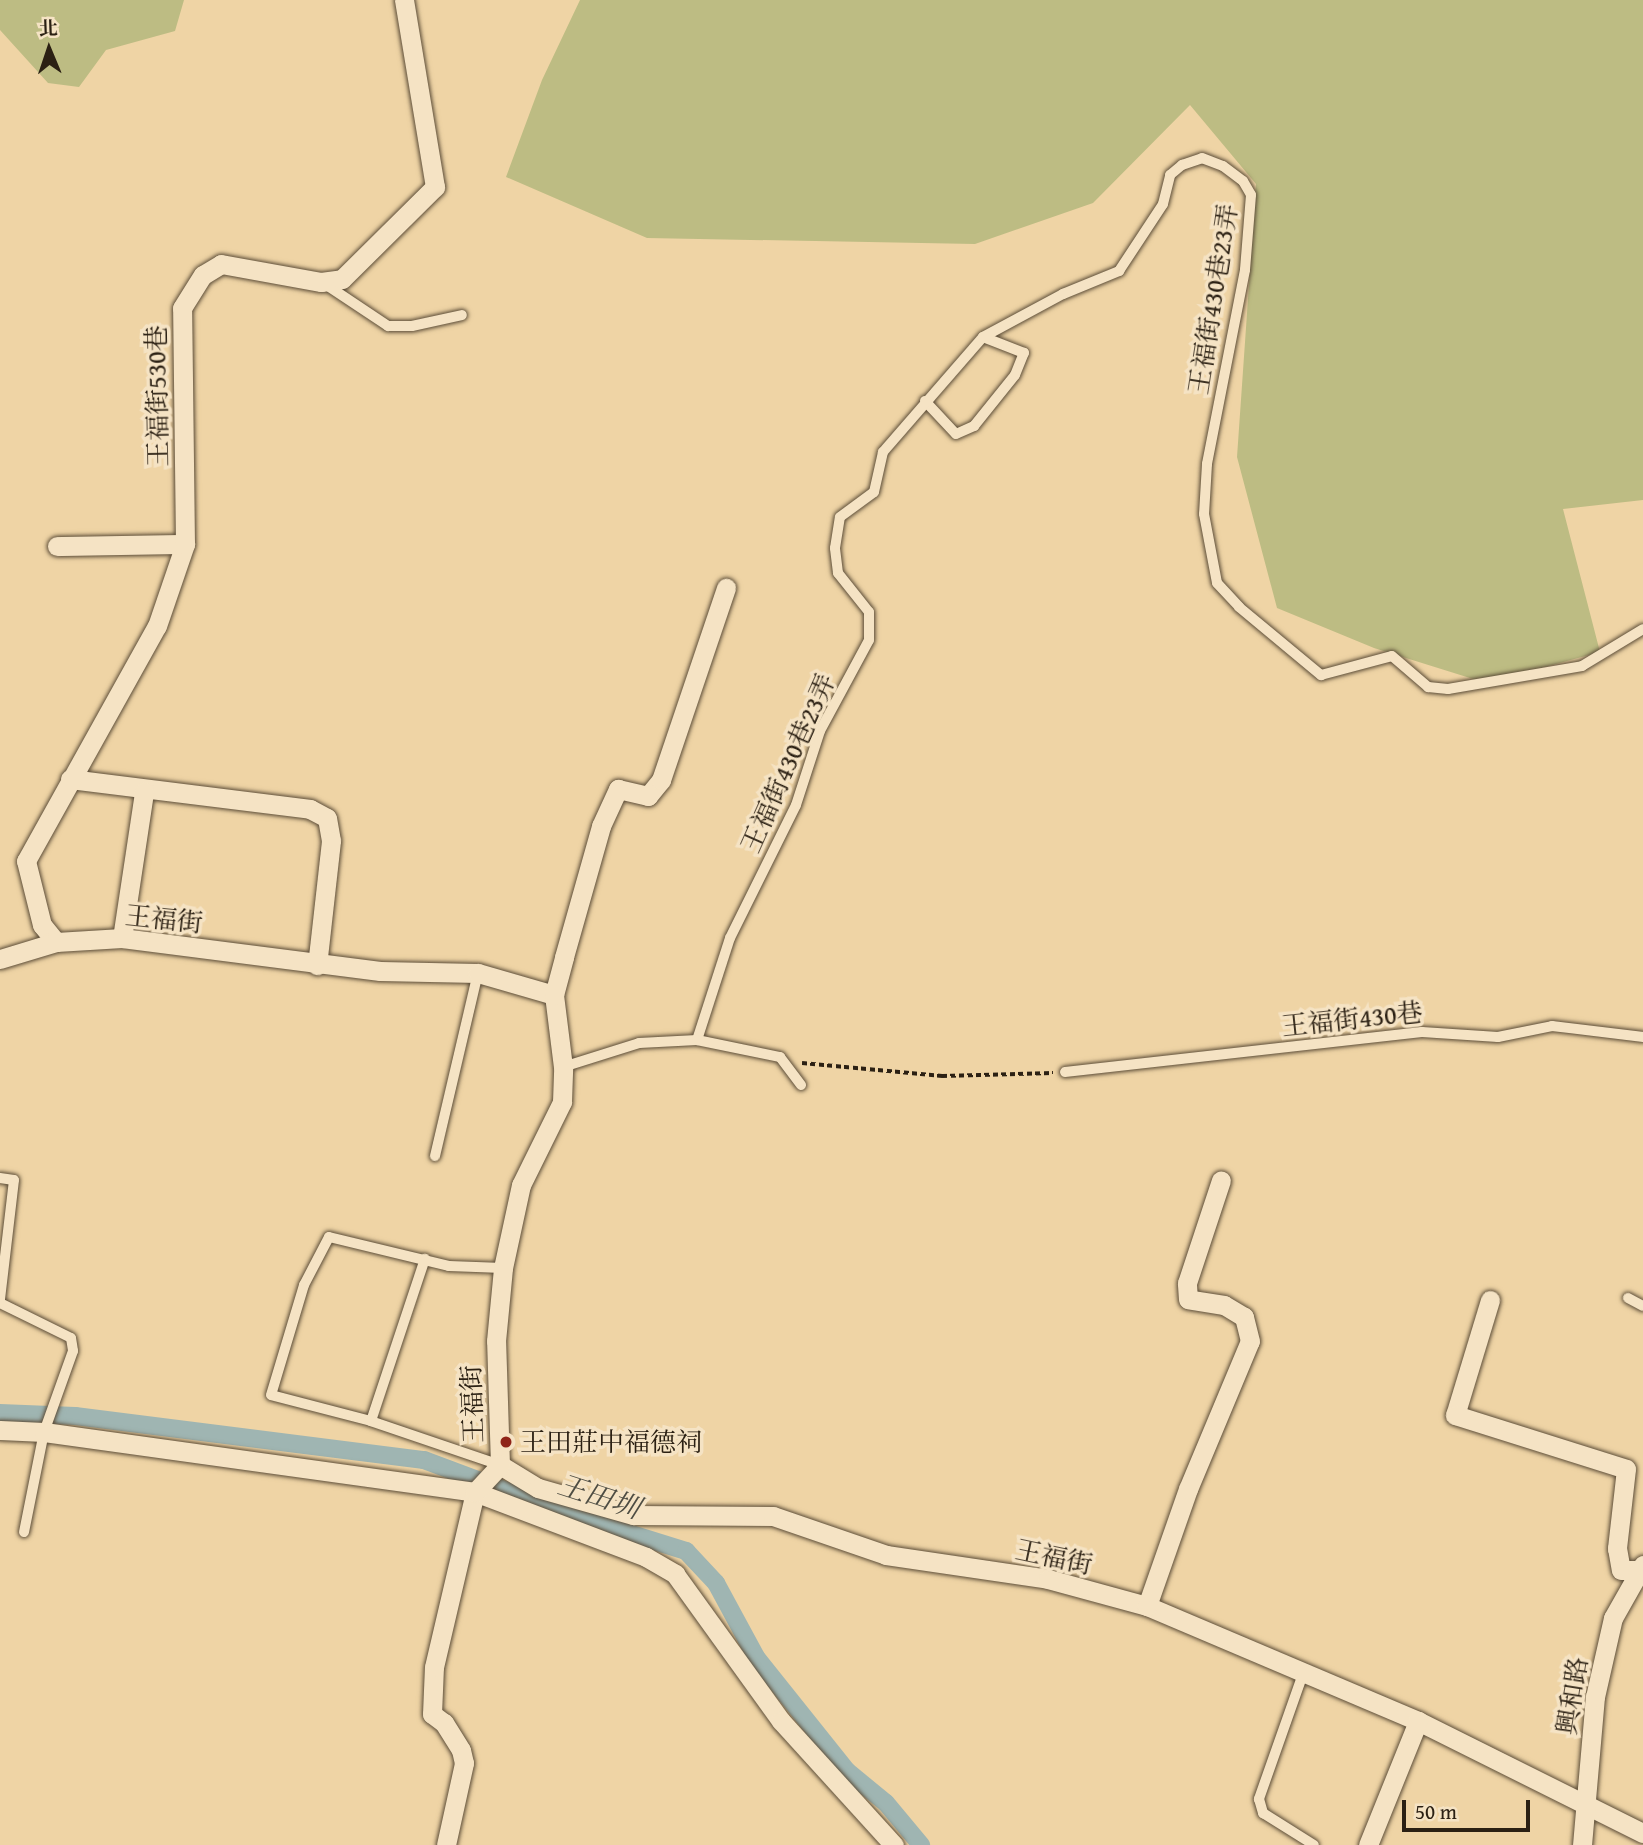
<!DOCTYPE html>
<html>
<head>
<meta charset="utf-8">
<style>
  body { margin:0 }
  #map { position:relative; width:1643px; height:1845px; overflow:hidden; background:#efd4a5; font-family:"Gentium Book Plus","Noto Serif TC",serif }
  div>[style] { position:absolute }
  .green>* { inset:0; background:#bdbc83 }
  .canal>* { height:18px; margin:-9px; padding:0 9px; transform-origin:9px; border-radius:9px; background:#9fb5b2 }
  .path>* { height:3.5px; margin-top:-1.75px; transform-origin:0; background:repeating-linear-gradient(90deg,#2b2013 0 5px,transparent 0 8.5px) }
  .roads { filter:drop-shadow(0 0 2px #5c4d38) drop-shadow(0 0 2px #5c4d38) }
  .lane>* { height:10px; margin:-5px; padding:0 5px; transform-origin:5px; border-radius:5px; background:#f5e3c4 }
  .street>* { height:19px; margin:-9.5px; padding:0 9.5px; transform-origin:9.5px; border-radius:9.5px; background:#f5e3c4 }
  .dots>* { width:19px; height:19px; translate:-50% -50%; box-sizing:border-box; border:4px solid #f5e3c4; border-radius:50% }
  span { translate:-50% -50%; white-space:nowrap; text-align:center; line-height:1.15; -webkit-text-stroke:7px #f5e3c4; paint-order:stroke }
  .street-label { font-size:26px; color:#2b2013 }
  .poi-label { font-size:26px; color:#2b2013 }
  .left { translate:0 -50%; text-align:left }
  .water-label { font-size:28px; color:#4e4d43; font-style:italic }
  .north { position:absolute; left:14px; top:14px; width:70px; height:70px; -webkit-text-stroke:5px #f5e3c4; paint-order:stroke; rotate:358deg; font-size:19px; font-weight:700; line-height:28px; text-align:center; color:#2b2013 }
  .north::after { content:''; display:block; margin:auto; width:24px; height:32px; background:#2b2013; clip-path:polygon(50% 0,100% 100%,50% 72%,0 100%) }
  .scale { position:absolute; left:1402px; top:1800px; width:128px; height:32px; box-sizing:border-box; border:4px solid #2b2013; border-top:0; padding-left:9px; font-size:21px; line-height:24px; white-space:nowrap; color:#2b2013; -webkit-text-stroke:5px #f5e3c4; paint-order:stroke }
</style>
</head>
<body>
<div id="map">
  <div class="green">
    <div style="clip-path:polygon(0 0,184px 0,175px 31px,106px 50px,79px 87px,48px 83px,0 30px)"></div>
    <div style="clip-path:polygon(580px 0,1643px 0,1643px 500px,1563px 509px,1600px 652px,1486px 683px,1374px 648px,1277px 608px,1237px 457px,1256px 184px,1190px 105px,1093px 203px,975px 244px,647px 238px,506px 177px,542px 80px)"></div>
  </div>
  <div class="canal">
    <div style="left:0;top:1413px;width:75px;rotate:2.3deg"></div>
    <div style="left:75px;top:1416px;width:352px;rotate:7.2deg"></div>
    <div style="left:424px;top:1460px;width:157px;rotate:20.5deg"></div>
    <div style="left:571px;top:1515px;width:121px;rotate:17.4deg"></div>
    <div style="left:686px;top:1551px;width:44px;rotate:46.8deg"></div>
    <div style="left:716px;top:1583px;width:84px;rotate:61.6deg"></div>
    <div style="left:756px;top:1657px;width:146px;rotate:51.4deg"></div>
    <div style="left:847px;top:1771px;width:50px;rotate:39.4deg"></div>
    <div style="left:886px;top:1803px;width:55px;rotate:50.2deg"></div>
  </div>
  <div class="path">
    <div style="left:802px;top:1063px;width:141px;rotate:5.3deg"></div>
    <div style="left:942px;top:1076px;width:111px;rotate:-1.5deg"></div>
  </div>
  <div class="roads">
    <div class="lane">
      <div style="left:325px;top:284px;width:76px;rotate:33.7deg"></div>
      <div style="left:388px;top:326px;width:24px"></div>
      <div style="left:412px;top:326px;width:51px;rotate:-12.4deg"></div>
      <div style="left:925px;top:401px;width:45px;rotate:46.8deg"></div>
      <div style="left:956px;top:434px;width:20px;rotate:-24deg"></div>
      <div style="left:974px;top:426px;width:65px;rotate:-51.2deg"></div>
      <div style="left:1015px;top:375px;width:24px;rotate:-68deg"></div>
      <div style="left:1024px;top:353px;width:44px;rotate:-158.7deg"></div>
      <div style="left:697px;top:1040px;width:107px;rotate:-72.1deg"></div>
      <div style="left:730px;top:938px;width:148px;rotate:-63.6deg"></div>
      <div style="left:796px;top:805px;width:78px;rotate:-72deg"></div>
      <div style="left:820px;top:731px;width:103px;rotate:-61.7deg"></div>
      <div style="left:869px;top:640px;width:28px;rotate:-90deg"></div>
      <div style="left:869px;top:612px;width:50px;rotate:-128.5deg"></div>
      <div style="left:838px;top:573px;width:25px;rotate:-97deg"></div>
      <div style="left:835px;top:548px;width:31px;rotate:-81deg"></div>
      <div style="left:840px;top:517px;width:42px;rotate:-36.3deg"></div>
      <div style="left:874px;top:492px;width:41px;rotate:-77.3deg"></div>
      <div style="left:883px;top:452px;width:152px;rotate:-49deg"></div>
      <div style="left:983px;top:337px;width:91px;rotate:-28.3deg"></div>
      <div style="left:1063px;top:294px;width:61px;rotate:-22.3deg"></div>
      <div style="left:1119px;top:271px;width:80px;rotate:-56.7deg"></div>
      <div style="left:1163px;top:204px;width:30px;rotate:-76deg"></div>
      <div style="left:1170px;top:175px;width:16px;rotate:-40deg"></div>
      <div style="left:1182px;top:165px;width:21px;rotate:-19deg"></div>
      <div style="left:1202px;top:158px;width:22px;rotate:21deg"></div>
      <div style="left:1223px;top:166px;width:25px;rotate:37deg"></div>
      <div style="left:1243px;top:181px;width:16px;rotate:60deg"></div>
      <div style="left:1251px;top:195px;width:75px;rotate:94.6deg"></div>
      <div style="left:1245px;top:270px;width:198px;rotate:101.1deg"></div>
      <div style="left:1207px;top:464px;width:50px;rotate:93.4deg"></div>
      <div style="left:1204px;top:514px;width:70px;rotate:79.3deg"></div>
      <div style="left:1217px;top:583px;width:33px;rotate:47deg"></div>
      <div style="left:1239px;top:607px;width:107px;rotate:39.7deg"></div>
      <div style="left:1321px;top:675px;width:73px;rotate:-15deg"></div>
      <div style="left:1392px;top:656px;width:48px;rotate:40.7deg"></div>
      <div style="left:1428px;top:687px;width:20px;rotate:6deg"></div>
      <div style="left:1448px;top:689px;width:136px;rotate:-9.7deg"></div>
      <div style="left:1582px;top:666px;width:71px;rotate:-31.2deg"></div>
      <div style="left:563px;top:1067px;width:80px;rotate:-17.5deg"></div>
      <div style="left:639px;top:1043px;width:58px;rotate:-3deg"></div>
      <div style="left:697px;top:1040px;width:85px;rotate:11.6deg"></div>
      <div style="left:780px;top:1057px;width:35px;rotate:53deg"></div>
      <div style="left:1065px;top:1072px;width:359px;rotate:-6.4deg"></div>
      <div style="left:1422px;top:1032px;width:76px;rotate:3.8deg"></div>
      <div style="left:1498px;top:1037px;width:55px;rotate:-11.5deg"></div>
      <div style="left:1552px;top:1026px;width:92px;rotate:6.9deg"></div>
      <div style="left:435px;top:1156px;width:188px;rotate:-76.8deg"></div>
      <div style="left:0;top:1178px;width:14px;rotate:8deg"></div>
      <div style="left:14px;top:1180px;width:120px;rotate:96.7deg"></div>
      <div style="left:1628px;top:1298px;width:17px;rotate:28deg"></div>
      <div style="left:0;top:1303px;width:79px;rotate:26.2deg"></div>
      <div style="left:71px;top:1338px;width:13px;rotate:81deg"></div>
      <div style="left:73px;top:1351px;width:86px;rotate:109.7deg"></div>
      <div style="left:44px;top:1432px;width:102px;rotate:101.3deg"></div>
      <div style="left:371px;top:1421px;width:171px;rotate:-71.6deg"></div>
      <div style="left:500px;top:1465px;width:136px;rotate:-161.2deg"></div>
      <div style="left:371px;top:1421px;width:103px;rotate:-165.4deg"></div>
      <div style="left:271px;top:1395px;width:115px;rotate:-73.3deg"></div>
      <div style="left:304px;top:1285px;width:54px;rotate:-62.5deg"></div>
      <div style="left:329px;top:1237px;width:123px;rotate:13.6deg"></div>
      <div style="left:449px;top:1266px;width:54px;rotate:2.1deg"></div>
      <div style="left:1304px;top:1671px;width:136px;rotate:109.4deg"></div>
      <div style="left:1259px;top:1799px;width:15px;rotate:74deg"></div>
      <div style="left:1263px;top:1813px;width:60px;rotate:32.1deg"></div>
    </div>
    <div class="street">
      <div style="left:57px;top:546px;width:128px;rotate:-0.9deg"></div>
      <div style="left:70px;top:779px;width:242px;rotate:7.1deg"></div>
      <div style="left:310px;top:809px;width:19px;rotate:28deg"></div>
      <div style="left:327px;top:818px;width:23px;rotate:80deg"></div>
      <div style="left:331px;top:841px;width:125px;rotate:96.4deg"></div>
      <div style="left:122px;top:938px;width:148px;rotate:-81.4deg"></div>
      <div style="left:56px;top:942px;width:22px;rotate:-129deg"></div>
      <div style="left:42px;top:925px;width:66px;rotate:-104deg"></div>
      <div style="left:26px;top:861px;width:269px;rotate:-60.9deg"></div>
      <div style="left:157px;top:626px;width:87px;rotate:-71.1deg"></div>
      <div style="left:185px;top:544px;width:236px;rotate:-90.7deg"></div>
      <div style="left:182px;top:308px;width:39px;rotate:-58deg"></div>
      <div style="left:203px;top:275px;width:21px;rotate:-31deg"></div>
      <div style="left:221px;top:264px;width:102px;rotate:10.2deg"></div>
      <div style="left:321px;top:282px;width:21px;rotate:-8deg"></div>
      <div style="left:342px;top:279px;width:131px;rotate:-44.7deg"></div>
      <div style="left:435px;top:187px;width:190px;rotate:-99.4deg"></div>
      <div style="left:0;top:959px;width:59px;rotate:-16.9deg"></div>
      <div style="left:56px;top:942px;width:66px;rotate:-3.5deg"></div>
      <div style="left:122px;top:938px;width:260px;rotate:7.3deg"></div>
      <div style="left:380px;top:971px;width:98px;rotate:1.2deg"></div>
      <div style="left:478px;top:973px;width:79px;rotate:16.1deg"></div>
      <div style="left:1490px;top:1300px;width:120px;rotate:106.9deg"></div>
      <div style="left:1455px;top:1415px;width:179px;rotate:17.5deg"></div>
      <div style="left:1626px;top:1469px;width:80px;rotate:96.5deg"></div>
      <div style="left:1617px;top:1548px;width:22px;rotate:80deg"></div>
      <div style="left:1621px;top:1570px;width:22px"></div>
      <div style="left:0;top:1430px;width:44px;rotate:2.6deg"></div>
      <div style="left:44px;top:1432px;width:435px;rotate:7.9deg"></div>
      <div style="left:475px;top:1492px;width:183px;rotate:20.8deg"></div>
      <div style="left:646px;top:1557px;width:34px;rotate:30deg"></div>
      <div style="left:675px;top:1574px;width:181px;rotate:54.2deg"></div>
      <div style="left:781px;top:1721px;width:168px;rotate:47.7deg"></div>
      <div style="left:500px;top:1465px;width:44px;rotate:31.2deg"></div>
      <div style="left:538px;top:1488px;width:99px;rotate:15.9deg"></div>
      <div style="left:633px;top:1515px;width:140px;rotate:0.4deg"></div>
      <div style="left:773px;top:1516px;width:120px;rotate:19deg"></div>
      <div style="left:886px;top:1555px;width:164px;rotate:8.4deg"></div>
      <div style="left:1048px;top:1579px;width:103px;rotate:15.3deg"></div>
      <div style="left:1147px;top:1606px;width:294px;rotate:23deg"></div>
      <div style="left:1418px;top:1721px;width:251px;rotate:26.5deg"></div>
      <div style="left:500px;top:1465px;width:124px;rotate:-91.8deg"></div>
      <div style="left:496px;top:1341px;width:73px;rotate:-84.5deg"></div>
      <div style="left:503px;top:1268px;width:85px;rotate:-77.8deg"></div>
      <div style="left:521px;top:1185px;width:93px;rotate:-63.7deg"></div>
      <div style="left:562px;top:1102px;width:35px;rotate:-88deg"></div>
      <div style="left:563px;top:1067px;width:73px;rotate:-97.1deg"></div>
      <div style="left:554px;top:995px;width:39px;rotate:-75deg"></div>
      <div style="left:564px;top:957px;width:136px;rotate:-74.2deg"></div>
      <div style="left:601px;top:826px;width:41px;rotate:-65.3deg"></div>
      <div style="left:618px;top:789px;width:31px;rotate:13deg"></div>
      <div style="left:648px;top:796px;width:21px;rotate:-51deg"></div>
      <div style="left:661px;top:780px;width:203px;rotate:-71.3deg"></div>
      <div style="left:1147px;top:1606px;width:124px;rotate:-70.7deg"></div>
      <div style="left:1188px;top:1489px;width:160px;rotate:-67.3deg"></div>
      <div style="left:1250px;top:1341px;width:25px;rotate:-104deg"></div>
      <div style="left:1244px;top:1317px;width:23px;rotate:-149deg"></div>
      <div style="left:1224px;top:1305px;width:36px;rotate:-171deg"></div>
      <div style="left:1188px;top:1299px;width:16px;rotate:-94deg"></div>
      <div style="left:1187px;top:1283px;width:108px;rotate:-71.7deg"></div>
      <div style="left:446px;top:1845px;width:84px;rotate:-77.6deg"></div>
      <div style="left:464px;top:1763px;width:13px;rotate:-103deg"></div>
      <div style="left:461px;top:1750px;width:32px;rotate:-122deg"></div>
      <div style="left:444px;top:1723px;width:15px;rotate:-143deg"></div>
      <div style="left:432px;top:1714px;width:47px;rotate:-87.6deg"></div>
      <div style="left:434px;top:1667px;width:180px;rotate:-76.8deg"></div>
      <div style="left:475px;top:1492px;width:37px;rotate:-47deg"></div>
      <div style="left:1368px;top:1845px;width:134px;rotate:-68deg"></div>
      <div style="left:1582px;top:1845px;width:149px;rotate:-85deg"></div>
      <div style="left:1595px;top:1697px;width:81px;rotate:-77.2deg"></div>
      <div style="left:1613px;top:1618px;width:61px;rotate:-60.5deg"></div>
    </div>
  </div>
  <div class="dots">
    <div style="left:506px;top:1442px;background:#8f2418"></div>
  </div>
  <div class="street-label">
    <span style="left:1213px;top:299px;rotate:-81deg">王福街430巷23弄</span>
    <span style="left:157px;top:396px;rotate:-91deg">王福街530巷</span>
    <span style="left:788px;top:763px;rotate:-66deg">王福街430巷23弄</span>
    <span style="left:164px;top:919px;rotate:6deg">王福街</span>
    <span style="left:1352px;top:1019px;rotate:-6deg">王福街430巷</span>
    <span style="left:472px;top:1404px;rotate:-92deg">王福街</span>
    <span style="left:1054px;top:1557px;rotate:12deg">王福街</span>
    <span style="left:1572px;top:1696px;rotate:-81deg">興和路</span>
  </div>
  <div class="poi-label">
    <span class="left" style="left:520px;top:1442px">王田莊中福德祠</span>
  </div>
  <div class="water-label">
    <span style="left:599px;top:1496px;rotate:18deg">王田圳</span>
  </div>
  <div class="north">北</div>
  <div class="scale">50 m</div>
</div>
</body>
</html>
